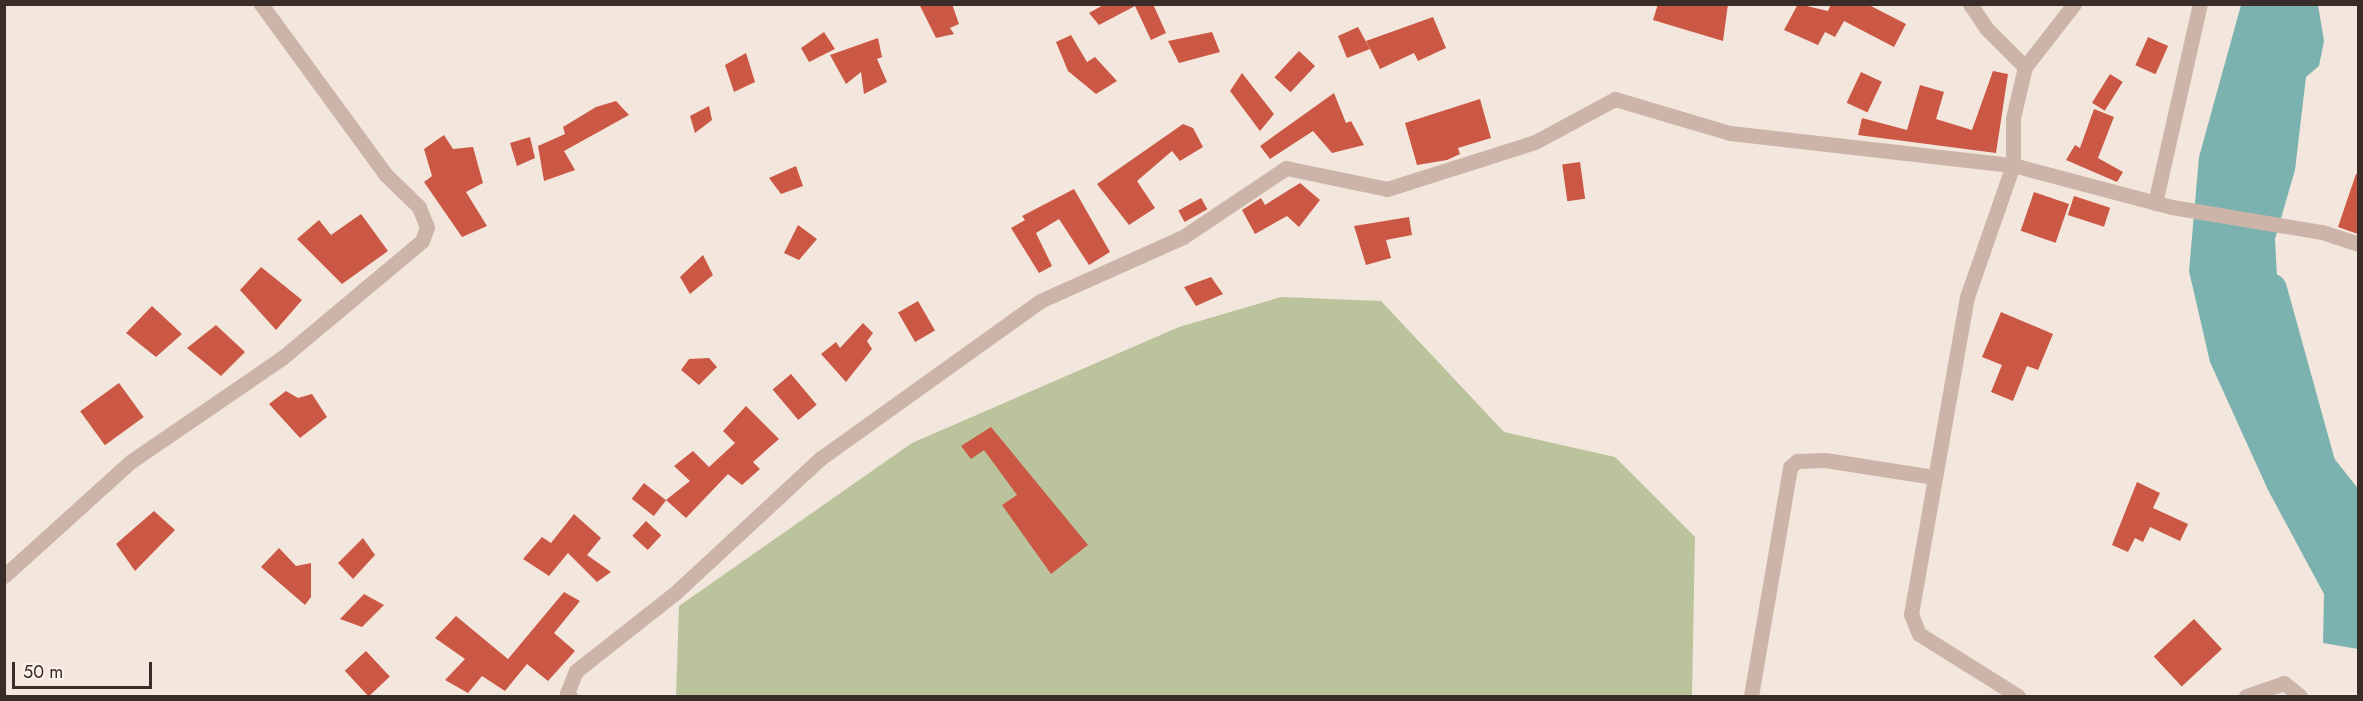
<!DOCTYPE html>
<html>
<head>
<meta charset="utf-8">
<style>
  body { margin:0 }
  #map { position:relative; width:2363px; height:701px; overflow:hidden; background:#f3e7dd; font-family:Jost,sans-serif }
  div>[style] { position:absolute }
  .green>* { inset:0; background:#bac39c }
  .water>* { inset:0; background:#7bb2af }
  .river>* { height:33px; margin:-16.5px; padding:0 16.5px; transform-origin:16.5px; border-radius:16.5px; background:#7bb2af }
  .building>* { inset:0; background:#cb5844; transform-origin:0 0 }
  .street>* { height:15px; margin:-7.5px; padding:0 7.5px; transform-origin:7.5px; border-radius:7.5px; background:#ccb5a8 }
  span { translate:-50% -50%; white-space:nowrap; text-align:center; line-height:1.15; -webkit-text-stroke:6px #fbf1ea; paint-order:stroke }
  .frame { position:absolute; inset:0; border:6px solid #392c29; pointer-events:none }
  .scale { position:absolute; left:12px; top:662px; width:140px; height:27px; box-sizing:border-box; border:3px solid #392c29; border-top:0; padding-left:8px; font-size:18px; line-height:21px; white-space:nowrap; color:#392c29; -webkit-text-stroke:4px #fbf1ea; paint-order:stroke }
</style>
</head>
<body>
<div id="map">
  <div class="green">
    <div style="clip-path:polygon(1281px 297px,1381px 301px,1504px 432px,1615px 457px,1695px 537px,1692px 696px,676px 696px,679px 606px,912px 443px,1179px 327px)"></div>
  </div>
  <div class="water">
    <div style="clip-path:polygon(2241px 5px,2318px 5px,2324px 41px,2319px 66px,2306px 77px,2295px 170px,2275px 239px,2280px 333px,2319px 466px,2358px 501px,2358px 649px,2323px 643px,2324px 594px,2268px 490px,2210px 362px,2189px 271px,2199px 157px)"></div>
  </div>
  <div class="river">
    <div style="left:2270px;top:289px;width:184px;rotate:74.5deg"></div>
    <div style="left:2319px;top:466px;width:63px;rotate:51.5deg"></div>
  </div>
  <div class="building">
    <div style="clip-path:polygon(919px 4px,952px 4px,959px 24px,950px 28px,954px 34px,936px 38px)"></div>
    <div style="clip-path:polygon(1105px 4px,1153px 4px,1166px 33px,1151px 40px,1135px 6px,1099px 25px,1089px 13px)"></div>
    <div style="clip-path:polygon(1658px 4px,1728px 4px,1723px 41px,1653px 20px)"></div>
    <div style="clip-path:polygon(1798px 4px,1828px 11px,1831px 4px,1867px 4px,1906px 24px,1894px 47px,1844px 21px,1835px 37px,1825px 32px,1818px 45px,1784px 30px)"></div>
    <div style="clip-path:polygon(1433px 17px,1446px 48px,1418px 61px,1414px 53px,1380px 69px,1366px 41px)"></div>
    <div style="clip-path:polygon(1358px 27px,1370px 49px,1347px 58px,1338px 36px)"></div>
    <div style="clip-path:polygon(824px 32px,835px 49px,809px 62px,801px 48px)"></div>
    <div style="clip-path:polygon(1212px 32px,1220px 52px,1179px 63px,1168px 41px)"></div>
    <div style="clip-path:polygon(1071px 35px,1087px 62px,1095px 57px,1117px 81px,1096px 94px,1068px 71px,1056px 42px)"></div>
    <div style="left:2148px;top:37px;width:22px;height:31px;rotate:24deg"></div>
    <div style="clip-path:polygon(878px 38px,882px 57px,877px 59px,887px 82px,864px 94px,861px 72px,846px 84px,830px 55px)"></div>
    <div style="left:1299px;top:51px;width:22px;height:36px;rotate:43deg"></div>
    <div style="clip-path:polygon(746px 53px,755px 82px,734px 92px,725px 65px)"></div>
    <div style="clip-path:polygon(1993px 71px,2008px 74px,1996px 153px,1858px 135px,1862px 118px,1907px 130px,1920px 85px,1944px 92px,1936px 119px,1972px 130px)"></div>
    <div style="left:1861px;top:72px;width:23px;height:34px;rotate:25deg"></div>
    <div style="clip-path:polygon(1242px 73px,1274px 114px,1260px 131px,1230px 91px)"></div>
    <div style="left:2110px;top:74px;width:15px;height:34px;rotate:32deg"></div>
    <div style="clip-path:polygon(1334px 93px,1346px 123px,1351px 121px,1364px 145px,1332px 153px,1313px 131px,1270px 159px,1260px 146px)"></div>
    <div style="clip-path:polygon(1480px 99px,1491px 138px,1458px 148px,1460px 154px,1447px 160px,1417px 165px,1405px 123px)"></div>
    <div style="clip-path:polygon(616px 101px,629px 115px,564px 151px,575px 170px,544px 181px,538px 146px,565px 134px,563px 127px,596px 107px)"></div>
    <div style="clip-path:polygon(709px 106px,712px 120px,695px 133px,690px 116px)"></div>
    <div style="clip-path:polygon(2094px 109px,2114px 117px,2098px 158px,2123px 172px,2117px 182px,2066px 160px,2075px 145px,2080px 148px)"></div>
    <div style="clip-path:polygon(1183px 124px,1193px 128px,1203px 147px,1180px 161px,1172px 151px,1137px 181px,1155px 208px,1129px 225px,1097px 184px)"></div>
    <div style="clip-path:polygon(444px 135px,453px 149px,473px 147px,483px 183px,466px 192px,487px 226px,462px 237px,424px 182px,432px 176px,424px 149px)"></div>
    <div style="clip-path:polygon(530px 137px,535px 158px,517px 166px,510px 143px)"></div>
    <div style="left:1580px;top:162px;width:37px;height:18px;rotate:82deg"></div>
    <div style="clip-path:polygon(796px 166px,803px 186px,781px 194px,769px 178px)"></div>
    <div style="clip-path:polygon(2356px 174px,2358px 174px,2358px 234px,2338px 227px)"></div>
    <div style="clip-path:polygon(1300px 183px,1320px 200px,1299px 227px,1287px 216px,1255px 234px,1242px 210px,1261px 198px,1265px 205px)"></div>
    <div style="clip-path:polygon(1074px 189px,1110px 252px,1089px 265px,1059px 219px,1036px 233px,1052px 266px,1039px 273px,1011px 228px,1025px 220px,1022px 216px)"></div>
    <div style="left:2034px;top:192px;width:37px;height:41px;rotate:19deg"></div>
    <div style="left:2074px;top:196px;width:38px;height:20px;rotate:18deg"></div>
    <div style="left:1201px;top:198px;width:13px;height:26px;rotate:61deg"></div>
    <div style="clip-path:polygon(361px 214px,388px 251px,342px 284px,297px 239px,319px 220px,331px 235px)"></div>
    <div style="clip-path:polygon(1409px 217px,1412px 235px,1386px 240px,1391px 258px,1366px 265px,1354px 226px)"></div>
    <div style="clip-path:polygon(798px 225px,817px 239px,799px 260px,784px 253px)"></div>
    <div style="clip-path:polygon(703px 255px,713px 275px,690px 294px,680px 277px)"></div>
    <div style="clip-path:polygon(261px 267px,302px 300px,276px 330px,240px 290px)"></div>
    <div style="clip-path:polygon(1211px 277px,1223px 294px,1196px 306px,1184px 287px)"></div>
    <div style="left:918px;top:301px;width:34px;height:23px;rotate:60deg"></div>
    <div style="clip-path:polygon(152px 306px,182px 334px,156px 357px,126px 333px)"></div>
    <div style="clip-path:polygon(2001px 312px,2053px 334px,2038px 370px,2027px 366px,2013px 401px,1991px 392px,2002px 365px,1982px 357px)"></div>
    <div style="clip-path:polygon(863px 323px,873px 333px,867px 341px,872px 349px,846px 382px,821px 354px,836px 342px,840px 348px)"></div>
    <div style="clip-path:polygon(216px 325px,245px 352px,221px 376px,187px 348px)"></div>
    <div style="clip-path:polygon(709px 358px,717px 367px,699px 385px,681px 370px,689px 359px)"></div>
    <div style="left:791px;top:374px;width:40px;height:24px;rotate:50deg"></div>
    <div style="left:119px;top:383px;width:42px;height:48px;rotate:54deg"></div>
    <div style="clip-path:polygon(286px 391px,298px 398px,312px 394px,327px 417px,300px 438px,269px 404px)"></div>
    <div style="clip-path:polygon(746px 406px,779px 439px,753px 462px,760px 469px,742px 485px,728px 474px,686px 518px,666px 500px,690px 481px,674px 466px,693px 451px,709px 467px,735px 443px,723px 431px)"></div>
    <div style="clip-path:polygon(991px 427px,1088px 545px,1051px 574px,1002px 505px,1017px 495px,984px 450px,971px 459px,961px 446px)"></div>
    <div style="clip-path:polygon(2137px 482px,2160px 493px,2153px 508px,2188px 524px,2180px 541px,2150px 527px,2143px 542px,2135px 538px,2128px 552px,2112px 545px)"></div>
    <div style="left:644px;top:483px;width:28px;height:20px;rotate:38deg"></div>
    <div style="clip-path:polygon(154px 511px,175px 530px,135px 571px,116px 544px)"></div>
    <div style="clip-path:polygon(574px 514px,601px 538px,587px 555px,611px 572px,597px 582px,568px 553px,549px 576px,523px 559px,542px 537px,551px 543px)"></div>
    <div style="left:646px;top:521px;width:21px;height:20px;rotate:43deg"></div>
    <div style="clip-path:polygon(363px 538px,375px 555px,353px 579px,338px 563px)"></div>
    <div style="clip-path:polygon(279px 548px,296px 566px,311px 563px,311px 597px,305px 605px,261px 567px)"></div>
    <div style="clip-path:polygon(564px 592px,580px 601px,554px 633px,575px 651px,548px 681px,527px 664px,505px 691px,482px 676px,468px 693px,445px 680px,465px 659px,435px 638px,456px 616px,508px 659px)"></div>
    <div style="clip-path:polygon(364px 594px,384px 605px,362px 627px,340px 619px)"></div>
    <div style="left:2194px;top:619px;width:41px;height:55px;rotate:47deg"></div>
    <div style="left:366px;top:651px;width:35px;height:29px;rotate:47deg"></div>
  </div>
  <div class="street">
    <div style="left:1970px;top:4px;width:29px;rotate:56deg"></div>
    <div style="left:1986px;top:28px;width:55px;rotate:45deg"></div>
    <div style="left:2155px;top:203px;width:204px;rotate:-77.3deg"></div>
    <div style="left:4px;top:576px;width:170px;rotate:-42.1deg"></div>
    <div style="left:130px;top:462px;width:184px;rotate:-34.4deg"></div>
    <div style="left:282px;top:358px;width:182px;rotate:-39.9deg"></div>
    <div style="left:422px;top:241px;width:15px;rotate:-70deg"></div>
    <div style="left:427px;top:227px;width:22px;rotate:-112deg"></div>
    <div style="left:419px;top:207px;width:46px;rotate:-135.9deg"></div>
    <div style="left:386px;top:175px;width:212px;rotate:-126.2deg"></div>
    <div style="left:570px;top:696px;width:4px;rotate:-135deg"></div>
    <div style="left:567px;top:693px;width:24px;rotate:-68deg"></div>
    <div style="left:576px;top:671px;width:125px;rotate:-38.2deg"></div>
    <div style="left:674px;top:594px;width:200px;rotate:-42.8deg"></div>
    <div style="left:821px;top:458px;width:269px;rotate:-35.6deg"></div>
    <div style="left:1040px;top:301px;width:157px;rotate:-24.1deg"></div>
    <div style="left:1183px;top:237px;width:124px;rotate:-33.8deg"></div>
    <div style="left:1286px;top:168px;width:103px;rotate:11.7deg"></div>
    <div style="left:1387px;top:189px;width:155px;rotate:-17.6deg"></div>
    <div style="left:1535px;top:142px;width:91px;rotate:-28.3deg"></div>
    <div style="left:1615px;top:99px;width:120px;rotate:16.5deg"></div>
    <div style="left:1730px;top:133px;width:285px;rotate:6.5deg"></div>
    <div style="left:2013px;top:165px;width:164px;rotate:14.8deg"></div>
    <div style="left:2172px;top:207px;width:152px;rotate:9.5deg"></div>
    <div style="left:2322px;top:232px;width:38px;rotate:18deg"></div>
    <div style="left:1751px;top:696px;width:232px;rotate:-80.3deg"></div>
    <div style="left:1790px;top:467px;width:9px;rotate:-41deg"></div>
    <div style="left:1797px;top:461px;width:28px;rotate:-2deg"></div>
    <div style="left:1825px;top:460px;width:110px;rotate:8.9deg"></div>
    <div style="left:2018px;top:696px;width:117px;rotate:-147.9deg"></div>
    <div style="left:1919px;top:634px;width:22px;rotate:-112deg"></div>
    <div style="left:1911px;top:614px;width:322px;rotate:-80deg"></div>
    <div style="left:1967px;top:297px;width:140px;rotate:-70.8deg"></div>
    <div style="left:2013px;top:165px;width:47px;rotate:-90deg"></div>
    <div style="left:2013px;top:118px;width:52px;rotate:-76.8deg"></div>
    <div style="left:2025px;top:67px;width:80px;rotate:-52.1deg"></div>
    <div style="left:2246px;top:696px;width:40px;rotate:-18.9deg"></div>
    <div style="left:2284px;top:683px;width:21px;rotate:39deg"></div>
  </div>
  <div class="frame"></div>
  <div class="scale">50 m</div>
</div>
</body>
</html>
